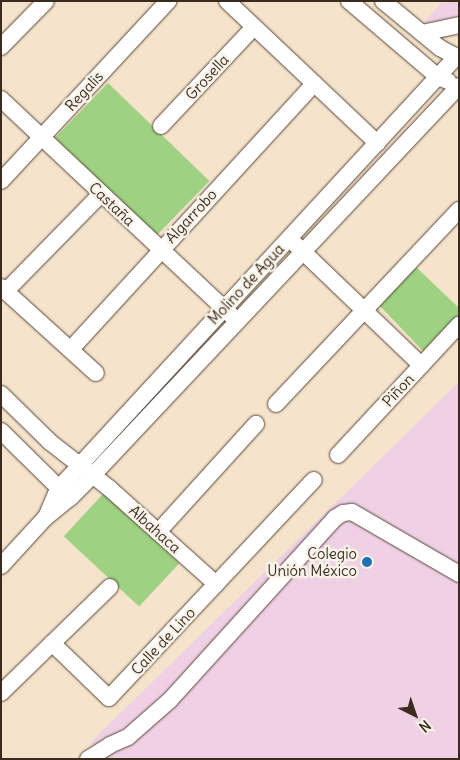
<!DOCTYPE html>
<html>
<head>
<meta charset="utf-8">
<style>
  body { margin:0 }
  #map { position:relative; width:460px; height:760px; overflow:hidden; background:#f5e3cb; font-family:Delius,sans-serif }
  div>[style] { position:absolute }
  .built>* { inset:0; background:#f0d0e5 }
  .green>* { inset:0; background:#9ed181; transform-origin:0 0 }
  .roads { filter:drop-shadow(0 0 1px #574638) drop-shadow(0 0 1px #574638) }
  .minor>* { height:16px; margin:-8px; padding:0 8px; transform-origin:8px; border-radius:8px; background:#fff }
  .dots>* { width:14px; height:14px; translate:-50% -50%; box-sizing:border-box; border:2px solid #f7f3e8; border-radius:50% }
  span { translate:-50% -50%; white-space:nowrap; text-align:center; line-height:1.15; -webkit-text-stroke:5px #f7f3e8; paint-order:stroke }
  .street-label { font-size:15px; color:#3b2a1e }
  .poi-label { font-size:15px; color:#3b2a1e }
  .right { translate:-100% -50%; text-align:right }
  .frame { position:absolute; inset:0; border:2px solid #3b2a1e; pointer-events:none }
  .north { position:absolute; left:390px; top:690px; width:50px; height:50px; -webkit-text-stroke:4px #f7f3e8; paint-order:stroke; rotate:139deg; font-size:14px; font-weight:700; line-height:20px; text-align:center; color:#3b2a1e }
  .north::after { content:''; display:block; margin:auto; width:18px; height:22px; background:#3b2a1e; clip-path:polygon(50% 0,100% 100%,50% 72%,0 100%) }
</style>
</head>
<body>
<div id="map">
  <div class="built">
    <div style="clip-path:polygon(443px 1px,459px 1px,459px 15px,428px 24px,425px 21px)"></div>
    <div style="clip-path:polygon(459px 382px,459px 759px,101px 759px,110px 752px,90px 743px)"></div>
  </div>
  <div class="green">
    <div style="left:108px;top:83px;width:141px;height:76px;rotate:44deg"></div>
    <div style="clip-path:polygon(415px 266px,459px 308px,459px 314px,423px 351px,378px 304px)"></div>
    <div style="left:104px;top:493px;width:103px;height:59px;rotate:43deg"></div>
  </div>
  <div class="roads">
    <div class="minor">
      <div style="left:227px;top:1px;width:207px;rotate:43.4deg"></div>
      <div style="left:349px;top:1px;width:117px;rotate:40.5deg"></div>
      <div style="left:438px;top:77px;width:11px;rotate:22deg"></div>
      <div style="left:383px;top:1px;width:74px;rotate:39.5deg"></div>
      <div style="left:440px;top:48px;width:21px;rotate:28deg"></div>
      <div style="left:422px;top:33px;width:38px;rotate:-12deg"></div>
      <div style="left:1px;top:47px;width:64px;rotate:-45.6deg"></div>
      <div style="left:1px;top:99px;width:316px;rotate:43.2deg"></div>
      <div style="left:161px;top:126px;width:136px;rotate:-46.8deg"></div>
      <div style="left:1px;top:181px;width:246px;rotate:-47.1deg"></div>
      <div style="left:295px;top:244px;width:175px;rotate:43.8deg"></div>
      <div style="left:1px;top:287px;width:128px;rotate:42.2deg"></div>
      <div style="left:6px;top:291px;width:136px;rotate:-45.6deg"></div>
      <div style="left:71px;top:349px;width:360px;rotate:-47.5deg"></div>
      <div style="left:1px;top:394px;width:69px;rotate:44.4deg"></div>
      <div style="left:50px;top:442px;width:75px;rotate:37.9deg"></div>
      <div style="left:109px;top:488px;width:144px;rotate:41.9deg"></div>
      <div style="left:276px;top:404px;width:267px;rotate:-46.7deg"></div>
      <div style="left:1px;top:431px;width:93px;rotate:44.6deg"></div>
      <div style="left:338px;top:455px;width:178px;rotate:-47.1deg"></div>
      <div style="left:47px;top:515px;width:28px;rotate:-67deg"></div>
      <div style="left:58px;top:489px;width:33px;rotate:-47deg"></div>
      <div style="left:80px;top:465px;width:555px;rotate:-47.34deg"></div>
      <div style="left:158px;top:532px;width:146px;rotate:-47.8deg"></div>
      <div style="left:1px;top:566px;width:65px;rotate:-47.5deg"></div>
      <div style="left:45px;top:518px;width:32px;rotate:-39deg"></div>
      <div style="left:70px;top:498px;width:33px;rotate:-45deg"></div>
      <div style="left:93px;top:475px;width:534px;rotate:-46.74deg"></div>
      <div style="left:52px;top:643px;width:79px;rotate:44deg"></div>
      <div style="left:109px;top:698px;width:299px;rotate:-46.8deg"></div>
      <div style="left:1px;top:693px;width:152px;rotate:-44.2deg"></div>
      <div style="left:88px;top:759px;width:26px;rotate:-32deg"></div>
      <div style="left:110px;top:745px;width:20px;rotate:-24deg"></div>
      <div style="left:128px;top:737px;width:56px;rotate:-41.4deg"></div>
      <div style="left:170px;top:700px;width:246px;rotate:-47.8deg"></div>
      <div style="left:335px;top:518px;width:9px;rotate:-32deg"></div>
      <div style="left:343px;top:513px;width:9px;rotate:-6deg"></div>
      <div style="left:352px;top:512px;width:124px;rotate:30.1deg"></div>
    </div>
  </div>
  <div class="dots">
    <div style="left:367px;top:562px;background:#1f6fb2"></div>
  </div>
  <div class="street-label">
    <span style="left:207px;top:77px;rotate:-47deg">Grosella</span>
    <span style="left:84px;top:91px;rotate:-47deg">Regalis</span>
    <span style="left:112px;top:204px;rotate:43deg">Castaña</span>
    <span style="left:191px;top:216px;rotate:-47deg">Algarrobo</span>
    <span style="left:246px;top:284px;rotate:-47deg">Molino de Agua</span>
    <span style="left:398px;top:390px;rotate:-47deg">Piñon</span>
    <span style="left:155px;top:529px;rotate:42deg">Albahaca</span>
    <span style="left:163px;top:641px;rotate:-47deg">Calle de Lino</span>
  </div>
  <div class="poi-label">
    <span class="right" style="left:357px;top:562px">Colegio<br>Unión México</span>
  </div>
  <div class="frame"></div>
  <div class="north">N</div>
</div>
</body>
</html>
